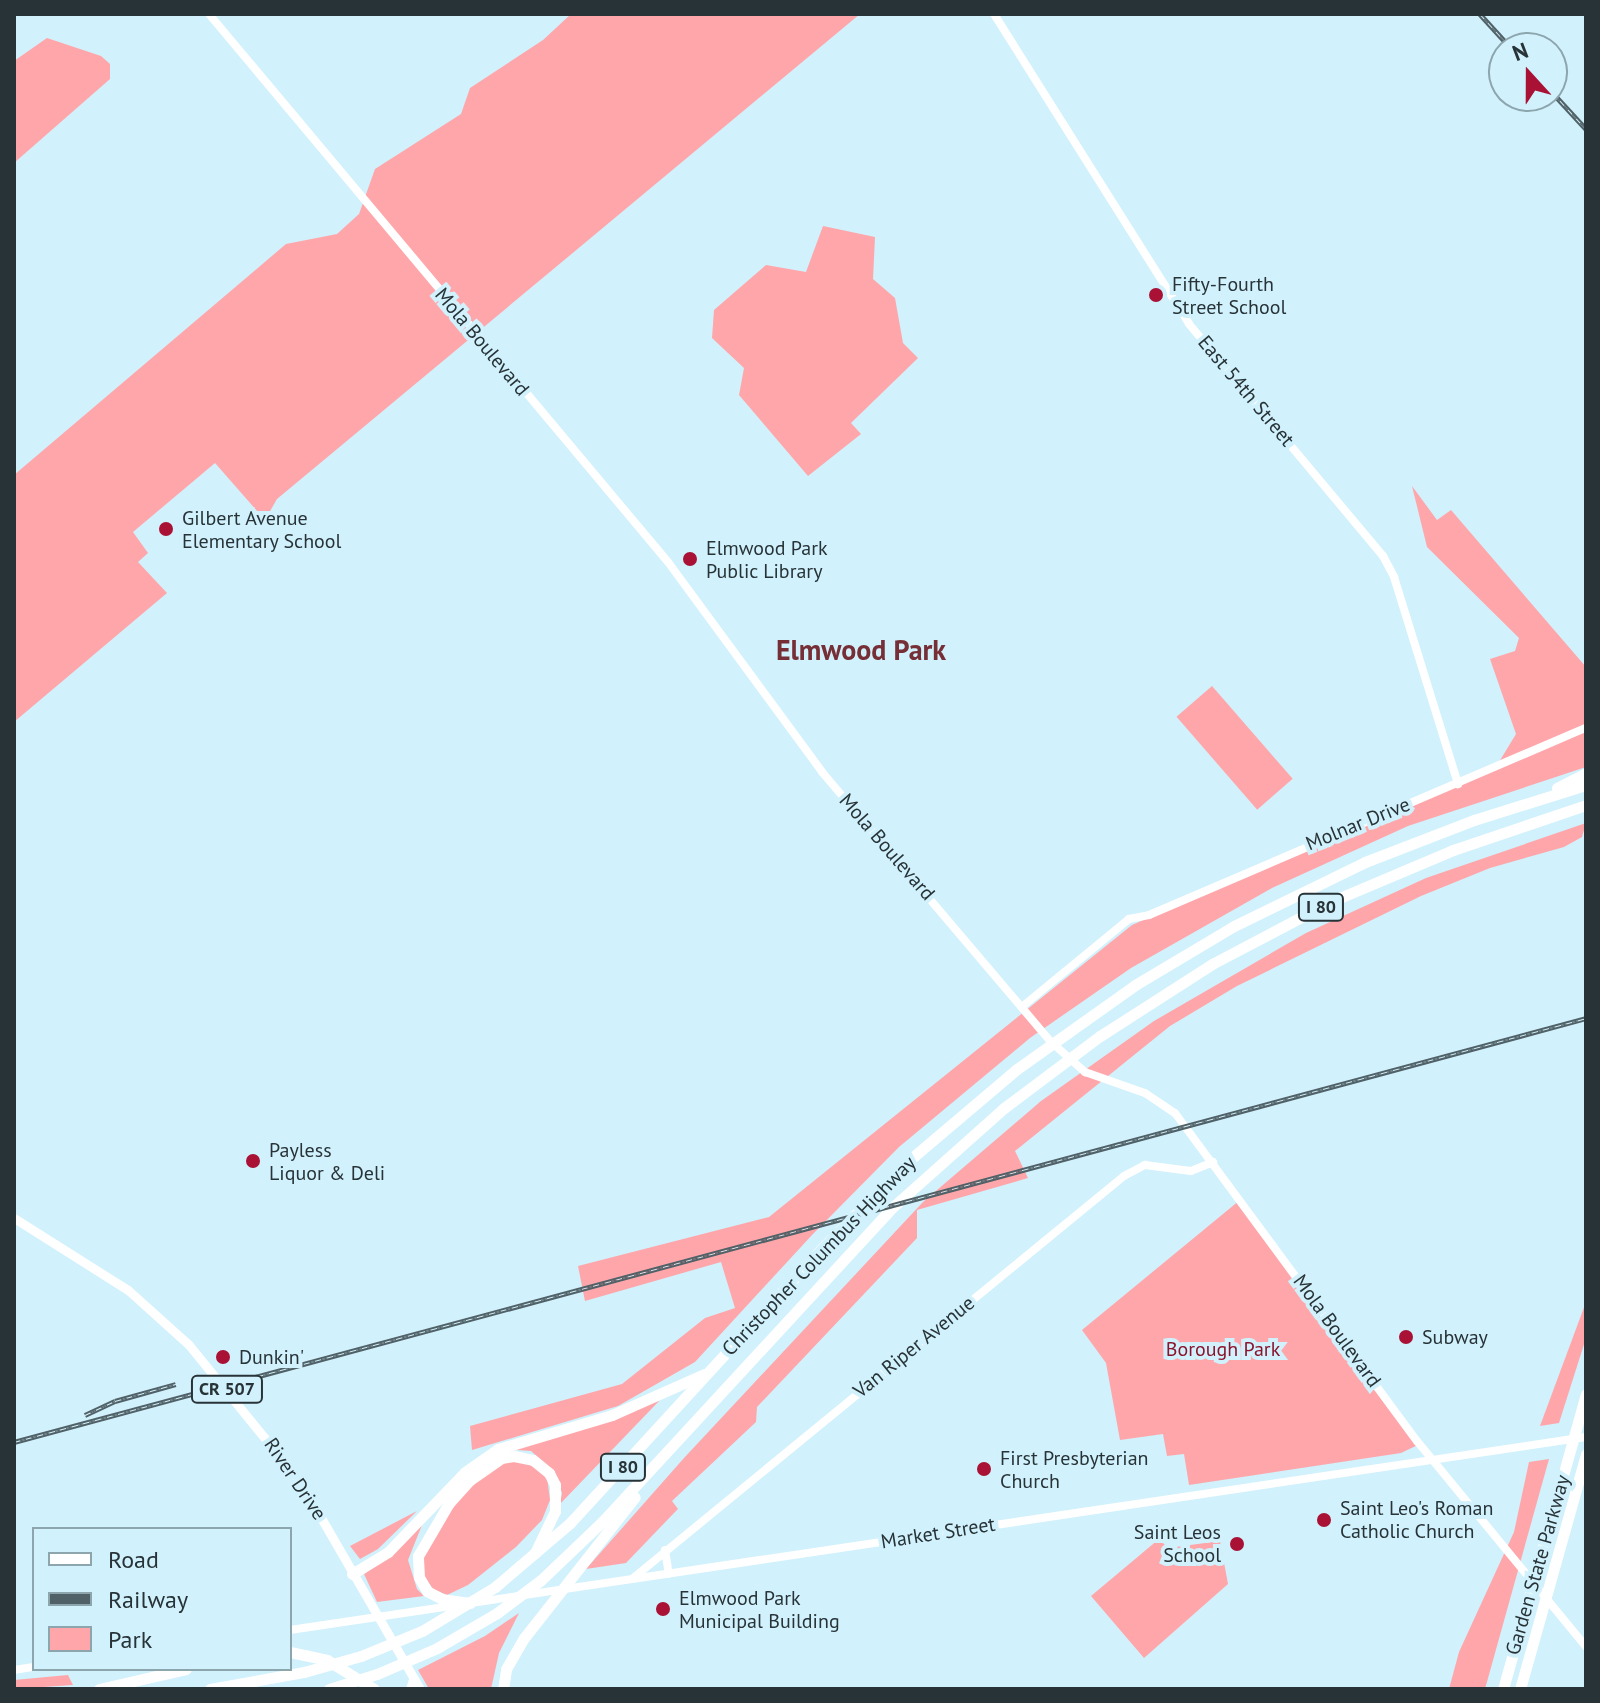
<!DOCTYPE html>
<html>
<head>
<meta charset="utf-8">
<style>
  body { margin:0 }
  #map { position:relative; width:1600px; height:1703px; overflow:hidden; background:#d1f1fc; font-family:"PT Sans",sans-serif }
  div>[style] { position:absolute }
  .green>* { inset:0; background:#ffa6aa; transform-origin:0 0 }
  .secondary>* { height:8px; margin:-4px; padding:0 4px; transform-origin:4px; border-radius:4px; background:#fff }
  .primary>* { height:9px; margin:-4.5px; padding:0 4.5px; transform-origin:4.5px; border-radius:4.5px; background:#fff }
  .highway>* { height:11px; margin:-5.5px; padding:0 5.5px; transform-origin:5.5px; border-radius:5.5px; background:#fff }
  .rail>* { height:5px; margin-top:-2.5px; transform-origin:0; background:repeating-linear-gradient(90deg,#d1f1fc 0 6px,#506167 0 12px); box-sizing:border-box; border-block:2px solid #506167 }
  .dots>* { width:22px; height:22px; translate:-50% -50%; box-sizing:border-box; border:4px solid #d1f1fc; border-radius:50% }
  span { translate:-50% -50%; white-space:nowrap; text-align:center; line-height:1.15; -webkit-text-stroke:8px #d1f1fc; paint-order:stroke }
  .shield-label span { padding:2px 6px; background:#d1f1fc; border:2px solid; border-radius:6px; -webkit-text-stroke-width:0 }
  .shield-label { font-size:18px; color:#273337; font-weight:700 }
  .poi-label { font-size:20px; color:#273337 }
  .left { translate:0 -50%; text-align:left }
  .right { translate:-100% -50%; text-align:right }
  .street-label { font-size:20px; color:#273337 }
  .park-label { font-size:20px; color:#8c132c }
  .district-label { font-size:28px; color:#762f36; font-weight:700 }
  .frame { position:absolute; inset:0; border:16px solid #273337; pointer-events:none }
  .legend { position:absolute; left:32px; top:1527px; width:260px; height:144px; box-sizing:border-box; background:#d1f1fc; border:2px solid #8da5ad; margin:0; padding:10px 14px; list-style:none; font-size:24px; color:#273337 }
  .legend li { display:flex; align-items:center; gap:16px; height:40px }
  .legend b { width:40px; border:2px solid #8da5ad }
  .north { position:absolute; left:1488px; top:32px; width:80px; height:80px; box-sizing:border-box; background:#d1f1fc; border:2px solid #8da5ad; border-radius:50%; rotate:339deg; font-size:22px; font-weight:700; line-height:32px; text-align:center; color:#273337 }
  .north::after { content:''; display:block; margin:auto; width:28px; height:36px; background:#a91235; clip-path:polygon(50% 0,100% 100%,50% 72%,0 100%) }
</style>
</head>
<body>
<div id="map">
  <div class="green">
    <div style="clip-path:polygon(571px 14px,860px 14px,277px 499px,265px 520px,215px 463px,133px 532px,148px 553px,138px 562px,167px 593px,14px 722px,14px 475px,286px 244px,337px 234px,359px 214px,375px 169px,461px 114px,470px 88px,543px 40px)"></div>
    <div style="clip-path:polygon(47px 38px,101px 56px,110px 64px,110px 79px,14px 163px,14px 61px)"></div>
    <div style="clip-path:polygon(823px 226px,875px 237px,873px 279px,895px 298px,903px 343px,918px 358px,851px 423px,861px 434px,808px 476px,739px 395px,744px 368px,712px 338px,714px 310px,766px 265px,806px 272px)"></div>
    <div style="clip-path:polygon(1412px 486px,1437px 520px,1451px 510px,1586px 667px,1586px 767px,1408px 826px,1272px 888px,1131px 968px,1030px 1038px,899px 1147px,812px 1235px,695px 1362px,618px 1406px,472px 1450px,470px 1426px,622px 1384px,705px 1318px,735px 1308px,721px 1262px,585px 1301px,578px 1266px,769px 1217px,1132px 925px,1496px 767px,1516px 734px,1490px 659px,1515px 651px,1519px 638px,1427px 547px)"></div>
    <div style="left:1212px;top:686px;width:123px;height:47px;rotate:49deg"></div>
    <div style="clip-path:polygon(1586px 823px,1582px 837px,1564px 847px,1490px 868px,1421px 896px,1237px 986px,1170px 1026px,1015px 1151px,1028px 1178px,917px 1210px,917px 1238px,757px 1407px,756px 1422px,672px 1501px,678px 1509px,674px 1513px,626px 1563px,586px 1569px,684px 1458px,923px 1202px,1041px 1101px,1154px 1021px,1306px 933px,1426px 878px)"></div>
    <div style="clip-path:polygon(1240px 1200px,1420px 1444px,1401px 1453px,1189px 1485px,1184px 1454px,1167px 1456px,1163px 1434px,1120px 1440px,1106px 1363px,1082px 1330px)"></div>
    <div style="clip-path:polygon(1586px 1302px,1586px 1338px,1559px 1423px,1540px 1426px)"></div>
    <div style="clip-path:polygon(660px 1400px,560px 1504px,562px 1493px,554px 1471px,531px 1451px,504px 1449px)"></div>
    <div style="clip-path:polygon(511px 1459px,532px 1462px,547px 1477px,550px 1500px,542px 1520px,516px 1547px,468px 1585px,447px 1595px,433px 1589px,423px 1574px,424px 1553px,442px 1519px,466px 1489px,489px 1468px)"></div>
    <div style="clip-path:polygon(1549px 1459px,1485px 1689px,1449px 1689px,1459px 1652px,1514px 1532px,1529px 1462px)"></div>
    <div style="clip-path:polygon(417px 1511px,378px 1549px,360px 1559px,350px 1546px)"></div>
    <div style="clip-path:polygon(422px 1525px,408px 1560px,417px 1589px,424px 1596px,377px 1602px,364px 1574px,399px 1548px)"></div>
    <div style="clip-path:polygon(1159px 1539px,1168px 1548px,1220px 1541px,1228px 1584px,1144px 1658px,1091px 1596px)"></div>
    <div style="clip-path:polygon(519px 1613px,499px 1653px,491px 1689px,429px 1689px,418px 1670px,485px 1636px)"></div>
    <div style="clip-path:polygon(68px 1675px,73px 1685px,14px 1689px,14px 1680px)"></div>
  </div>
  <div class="secondary">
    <div style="left:209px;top:14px;width:715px;rotate:50.05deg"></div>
    <div style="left:668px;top:562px;width:260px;rotate:53.7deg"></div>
    <div style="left:822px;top:772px;width:353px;rotate:49.7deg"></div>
    <div style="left:1050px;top:1041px;width:47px;rotate:41.5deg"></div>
    <div style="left:1085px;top:1072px;width:64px;rotate:19.3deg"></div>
    <div style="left:1145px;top:1093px;width:36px;rotate:34deg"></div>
    <div style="left:1175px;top:1113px;width:408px;rotate:53.6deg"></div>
    <div style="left:1417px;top:1441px;width:266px;rotate:50.6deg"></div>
    <div style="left:994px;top:14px;width:366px;rotate:57.8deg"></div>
    <div style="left:1189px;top:324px;width:302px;rotate:50.1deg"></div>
    <div style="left:1383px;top:556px;width:24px;rotate:62deg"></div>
    <div style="left:1394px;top:577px;width:217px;rotate:72.8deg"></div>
    <div style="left:1023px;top:1006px;width:137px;rotate:-39.4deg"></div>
    <div style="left:1129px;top:919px;width:20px;rotate:-11deg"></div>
    <div style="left:1149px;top:915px;width:475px;rotate:-23.2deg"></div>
    <div style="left:665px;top:1550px;width:24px;rotate:81deg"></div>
    <div style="left:632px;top:1579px;width:636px;rotate:-39.32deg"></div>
    <div style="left:1124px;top:1176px;width:24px;rotate:-28deg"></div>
    <div style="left:1145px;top:1165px;width:46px;rotate:7.4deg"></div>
    <div style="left:1191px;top:1171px;width:24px;rotate:-22deg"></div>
    <div style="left:290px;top:1630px;width:1310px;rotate:-8.47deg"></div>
    <div style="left:14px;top:1670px;width:20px;rotate:-9deg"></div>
  </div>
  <div class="primary">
    <div style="left:14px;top:1218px;width:135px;rotate:32.3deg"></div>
    <div style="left:128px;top:1290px;width:82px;rotate:42deg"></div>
    <div style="left:189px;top:1345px;width:178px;rotate:50.9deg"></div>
    <div style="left:301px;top:1483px;width:238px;rotate:60deg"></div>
  </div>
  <div class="highway">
    <div style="left:1557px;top:788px;width:33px;rotate:-27deg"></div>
    <div style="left:352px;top:1574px;width:42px;rotate:-31.4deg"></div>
    <div style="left:388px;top:1552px;width:111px;rotate:-46.1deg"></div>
    <div style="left:465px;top:1472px;width:40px;rotate:-34.9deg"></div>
    <div style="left:498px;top:1449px;width:119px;rotate:-16.6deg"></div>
    <div style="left:612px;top:1415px;width:101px;rotate:-24deg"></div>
    <div style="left:470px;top:1603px;width:28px;rotate:-172deg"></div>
    <div style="left:442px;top:1599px;width:17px;rotate:-152deg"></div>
    <div style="left:427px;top:1591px;width:16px;rotate:-120deg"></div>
    <div style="left:419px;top:1577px;width:21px;rotate:-93deg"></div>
    <div style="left:418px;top:1556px;width:61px;rotate:-59.7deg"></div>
    <div style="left:449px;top:1503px;width:31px;rotate:-48deg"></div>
    <div style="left:470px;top:1480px;width:38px;rotate:-35deg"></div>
    <div style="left:501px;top:1458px;width:13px;rotate:-9deg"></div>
    <div style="left:514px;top:1456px;width:19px;rotate:12deg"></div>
    <div style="left:533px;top:1460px;width:21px;rotate:39deg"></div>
    <div style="left:549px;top:1473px;width:13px;rotate:63deg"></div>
    <div style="left:555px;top:1485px;width:26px;rotate:90deg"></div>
    <div style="left:555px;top:1511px;width:47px;rotate:115.5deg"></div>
    <div style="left:290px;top:1652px;width:38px;rotate:12deg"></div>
    <div style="left:327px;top:1660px;width:55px;rotate:31.7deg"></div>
    <div style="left:99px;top:1689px;width:89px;rotate:-12.9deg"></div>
    <div style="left:210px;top:1689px;width:96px;rotate:-10.3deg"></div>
    <div style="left:304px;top:1672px;width:59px;rotate:-15.7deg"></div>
    <div style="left:361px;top:1656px;width:66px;rotate:-22.3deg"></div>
    <div style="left:422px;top:1631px;width:85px;rotate:-31.1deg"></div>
    <div style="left:495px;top:1587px;width:99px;rotate:-40.5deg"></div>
    <div style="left:570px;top:1523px;width:373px;rotate:-47.5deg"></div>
    <div style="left:822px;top:1248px;width:120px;rotate:-45.3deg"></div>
    <div style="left:906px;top:1163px;width:145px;rotate:-40.3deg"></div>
    <div style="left:1017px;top:1069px;width:145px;rotate:-35.4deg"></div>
    <div style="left:1135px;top:985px;width:115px;rotate:-30.8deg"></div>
    <div style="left:1234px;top:926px;width:146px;rotate:-26deg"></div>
    <div style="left:1365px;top:862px;width:117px;rotate:-21.1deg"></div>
    <div style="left:1474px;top:820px;width:117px;rotate:-17.4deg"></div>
    <div style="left:329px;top:1689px;width:50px;rotate:-17.4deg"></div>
    <div style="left:377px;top:1674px;width:65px;rotate:-23.4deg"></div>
    <div style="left:437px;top:1648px;width:69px;rotate:-30.3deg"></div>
    <div style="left:497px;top:1613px;width:55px;rotate:-36.9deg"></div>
    <div style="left:541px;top:1580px;width:84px;rotate:-43.6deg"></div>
    <div style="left:602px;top:1522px;width:430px;rotate:-47.3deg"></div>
    <div style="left:894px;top:1206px;width:147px;rotate:-41.7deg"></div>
    <div style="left:1004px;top:1108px;width:120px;rotate:-36.9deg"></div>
    <div style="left:1100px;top:1036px;width:133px;rotate:-32.7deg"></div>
    <div style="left:1212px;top:964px;width:133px;rotate:-27.7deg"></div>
    <div style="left:1330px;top:902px;width:134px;rotate:-22.9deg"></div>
    <div style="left:1453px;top:850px;width:140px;rotate:-18.7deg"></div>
    <div style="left:411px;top:1689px;width:9px;rotate:-72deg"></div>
    <div style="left:503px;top:1689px;width:20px;rotate:-81deg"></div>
    <div style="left:506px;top:1669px;width:36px;rotate:-60deg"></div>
    <div style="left:524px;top:1638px;width:179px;rotate:-51.8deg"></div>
    <div style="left:1503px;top:1689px;width:306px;rotate:-74.3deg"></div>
    <div style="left:1520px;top:1689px;width:244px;rotate:-74.3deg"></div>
  </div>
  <div class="rail">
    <div style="left:1480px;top:14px;width:46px;rotate:47.6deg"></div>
    <div style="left:1552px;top:92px;width:50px;rotate:47.4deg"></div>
    <div style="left:85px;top:1415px;width:33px;rotate:-25deg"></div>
    <div style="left:115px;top:1401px;width:63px;rotate:-15.6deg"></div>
    <div style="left:14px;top:1442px;width:1628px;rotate:-15.09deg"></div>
  </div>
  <div class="dots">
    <div style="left:1156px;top:295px;background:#a91235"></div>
    <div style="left:166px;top:529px;background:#a91235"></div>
    <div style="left:690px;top:559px;background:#a91235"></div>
    <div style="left:253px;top:1161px;background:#a91235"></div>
    <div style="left:1406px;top:1337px;background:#a91235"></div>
    <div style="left:223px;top:1357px;background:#a91235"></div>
    <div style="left:984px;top:1469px;background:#a91235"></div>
    <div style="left:1324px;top:1520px;background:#a91235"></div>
    <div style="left:1237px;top:1544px;background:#a91235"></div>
    <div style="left:663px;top:1609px;background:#a91235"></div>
  </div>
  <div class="shield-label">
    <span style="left:1321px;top:907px">I 80</span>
    <span style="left:227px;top:1389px">CR 507</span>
    <span style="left:623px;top:1467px">I 80</span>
  </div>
  <div class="poi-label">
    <span class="left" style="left:1172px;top:296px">Fifty-Fourth<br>Street School</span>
    <span class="left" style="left:182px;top:530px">Gilbert Avenue<br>Elementary School</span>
    <span class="left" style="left:706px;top:560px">Elmwood Park<br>Public Library</span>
    <span class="left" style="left:269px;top:1162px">Payless<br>Liquor &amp; Deli</span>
    <span class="left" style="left:1422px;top:1337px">Subway</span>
    <span class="left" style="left:239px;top:1357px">Dunkin'</span>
    <span class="left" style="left:1000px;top:1470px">First Presbyterian<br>Church</span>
    <span class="left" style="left:1340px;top:1520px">Saint Leo's Roman<br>Catholic Church</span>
    <span class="right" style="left:1221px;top:1544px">Saint Leos<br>School</span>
    <span class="left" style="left:679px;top:1610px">Elmwood Park<br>Municipal Building</span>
  </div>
  <div class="street-label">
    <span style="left:482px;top:342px;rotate:50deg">Mola Boulevard</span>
    <span style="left:1246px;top:391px;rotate:50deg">East 54th Street</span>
    <span style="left:1358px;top:824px;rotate:-22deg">Molnar Drive</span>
    <span style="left:887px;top:847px;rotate:49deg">Mola Boulevard</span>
    <span style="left:819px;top:1256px;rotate:-46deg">Christopher Columbus Highway</span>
    <span style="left:1337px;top:1331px;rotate:54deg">Mola Boulevard</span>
    <span style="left:914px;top:1347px;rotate:-39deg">Van Riper Avenue</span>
    <span style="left:295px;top:1479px;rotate:56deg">River Drive</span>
    <span style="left:938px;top:1533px;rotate:-9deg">Market Street</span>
    <span style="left:1538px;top:1565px;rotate:-74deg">Garden State Parkway</span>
  </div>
  <div class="park-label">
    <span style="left:1223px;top:1349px">Borough Park</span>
  </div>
  <div class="district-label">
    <span style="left:861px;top:650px">Elmwood Park</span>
  </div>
  <div class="frame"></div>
  <ul class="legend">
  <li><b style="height:10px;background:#fff"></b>Road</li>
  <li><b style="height:10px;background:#506167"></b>Railway</li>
  <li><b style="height:22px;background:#ffa6aa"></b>Park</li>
  </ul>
  <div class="north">N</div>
</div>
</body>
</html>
